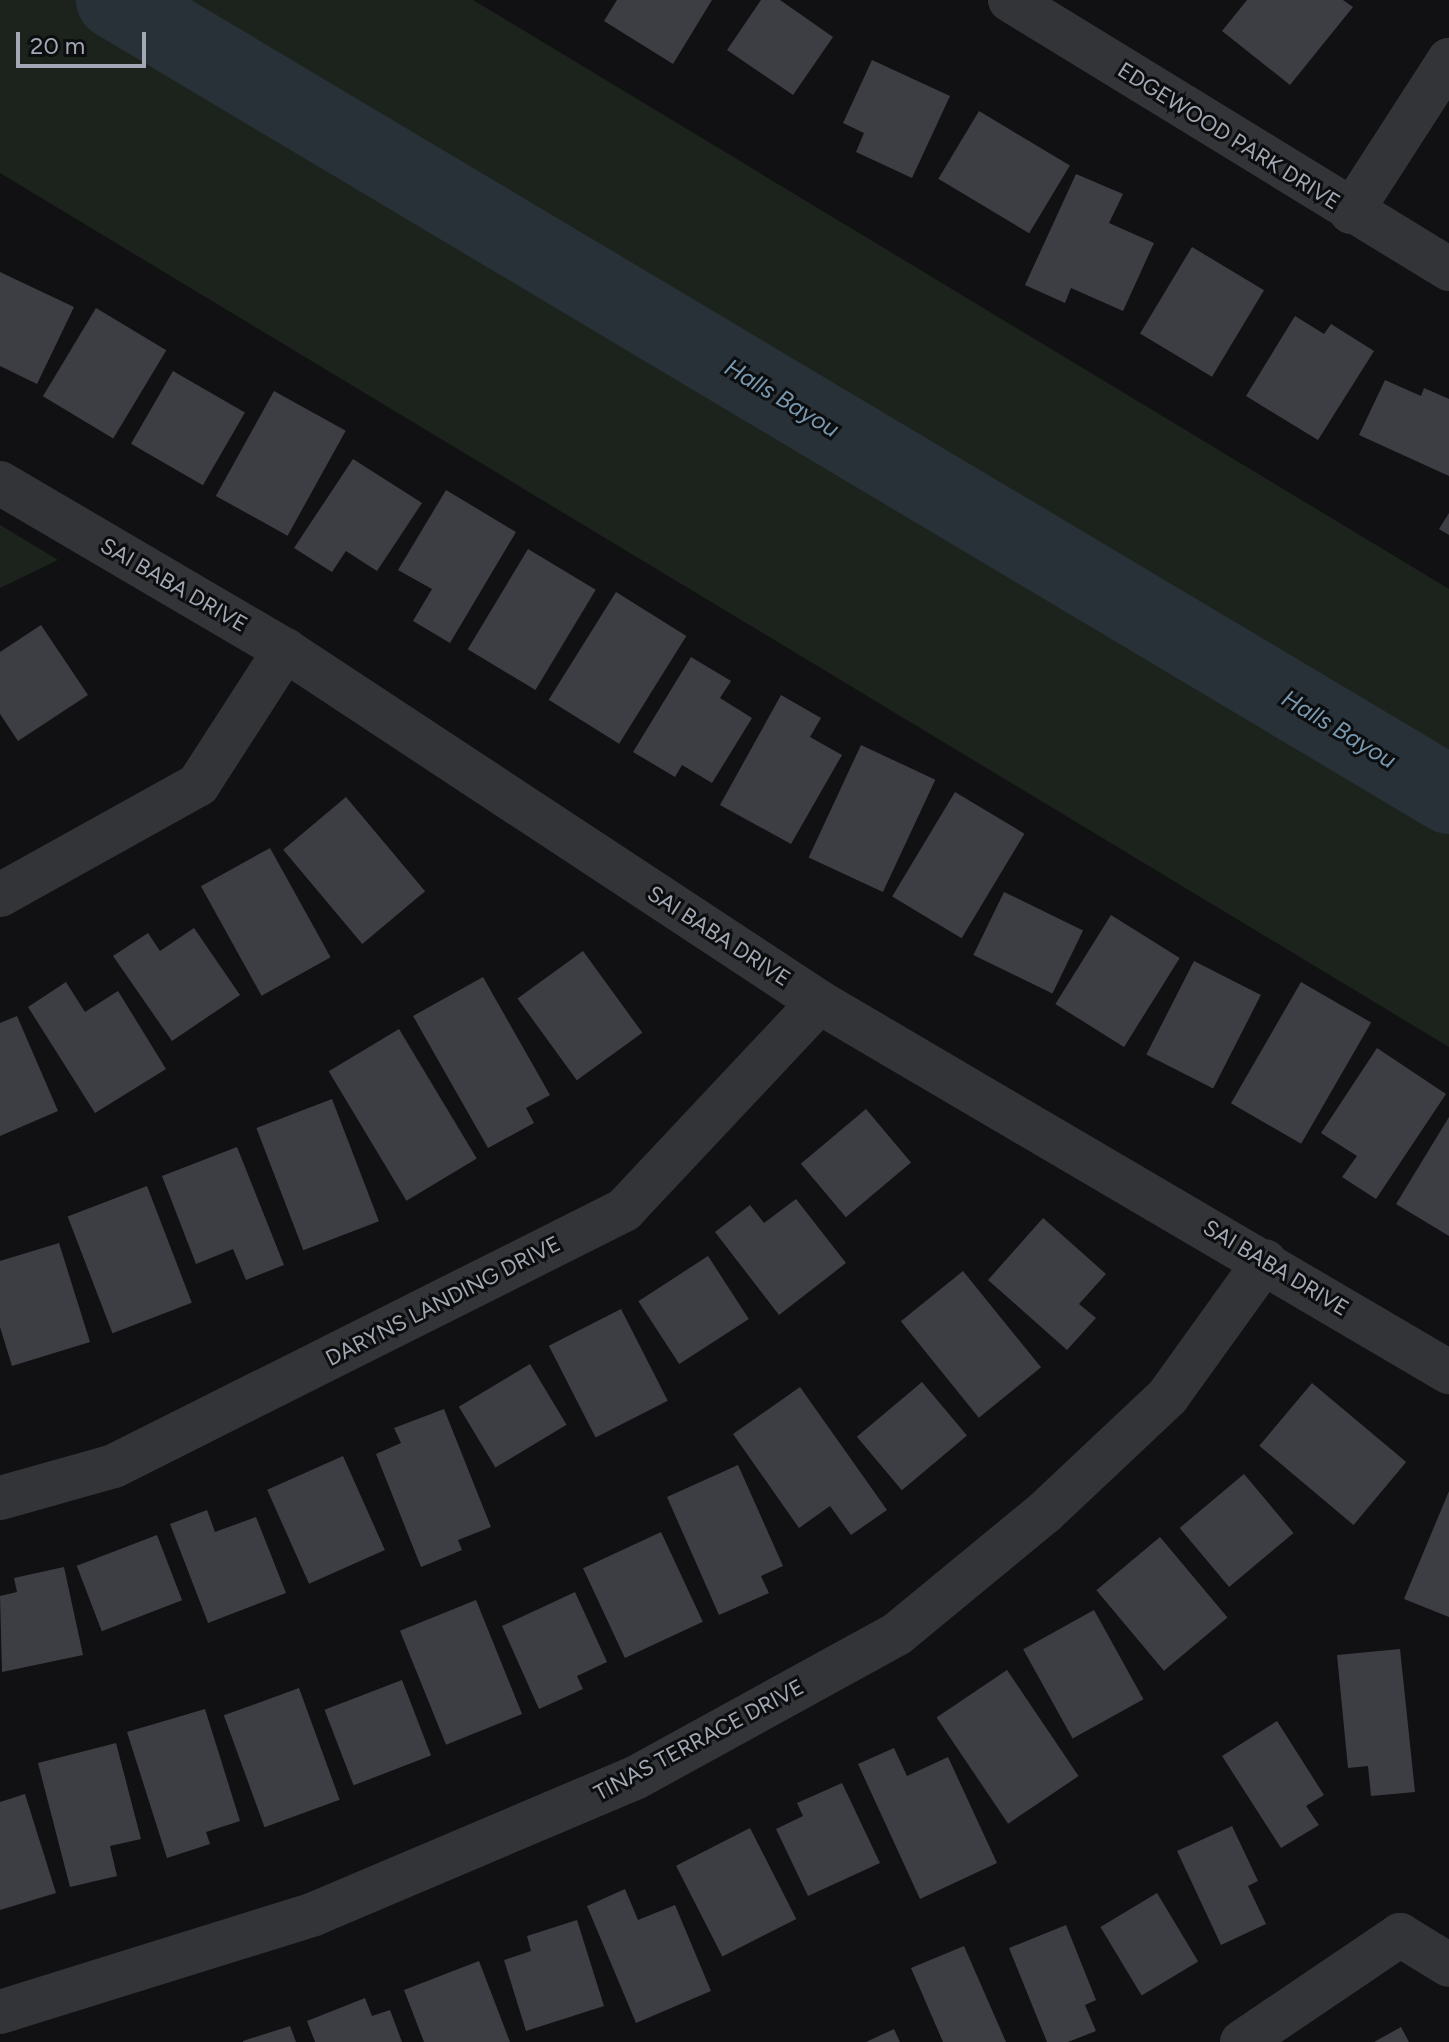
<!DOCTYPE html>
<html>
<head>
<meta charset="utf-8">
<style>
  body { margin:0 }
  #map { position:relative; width:1449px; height:2042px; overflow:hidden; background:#111113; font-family:Figtree,sans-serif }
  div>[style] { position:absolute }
  .green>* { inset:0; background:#1c231c }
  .river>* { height:78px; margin:-39px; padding:0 39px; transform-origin:39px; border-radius:39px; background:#283137 }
  .building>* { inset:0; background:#3d3e43; transform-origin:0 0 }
  .minor>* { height:44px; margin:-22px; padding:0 22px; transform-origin:22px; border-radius:22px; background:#323438 }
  span { translate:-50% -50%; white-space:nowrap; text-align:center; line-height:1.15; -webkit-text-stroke:6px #0c0d0e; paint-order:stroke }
  .street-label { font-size:22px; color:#a3a8b4 }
  .water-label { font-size:24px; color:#7898b0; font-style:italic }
  .scale { position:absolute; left:16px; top:32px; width:130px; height:36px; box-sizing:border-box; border:4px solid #a3a8b4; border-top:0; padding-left:10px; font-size:24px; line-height:28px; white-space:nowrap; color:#a3a8b4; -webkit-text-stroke:6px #0c0d0e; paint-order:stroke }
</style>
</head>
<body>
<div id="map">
  <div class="green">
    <div style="clip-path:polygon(0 0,473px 0,1449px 589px,1449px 1047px,0 173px)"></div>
    <div style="clip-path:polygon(0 525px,58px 560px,0 588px)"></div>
  </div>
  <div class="river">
    <div style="left:115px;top:0;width:1553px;rotate:30.79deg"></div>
  </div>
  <div class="building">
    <div style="clip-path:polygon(617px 0,712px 0,673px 64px,604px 21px)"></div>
    <div style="clip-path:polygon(761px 0,780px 0,833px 37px,793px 95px,727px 50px)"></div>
    <div style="clip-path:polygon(1247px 0,1343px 0,1353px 7px,1290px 85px,1222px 31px)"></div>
    <div style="clip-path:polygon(872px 60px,950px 96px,912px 178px,856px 152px,864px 133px,843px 123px)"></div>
    <div style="left:979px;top:111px;width:106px;height:79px;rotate:31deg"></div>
    <div style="clip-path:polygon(1076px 174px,1123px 194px,1109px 223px,1154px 243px,1123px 311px,1071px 288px,1065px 303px,1025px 285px)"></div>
    <div style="left:1192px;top:247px;width:84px;height:101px;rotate:31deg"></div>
    <div style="clip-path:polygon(0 272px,74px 307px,37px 384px,0 366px)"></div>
    <div style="left:96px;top:308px;width:82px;height:103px;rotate:31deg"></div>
    <div style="clip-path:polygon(1295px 316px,1324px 334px,1331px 324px,1374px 351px,1318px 440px,1246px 396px)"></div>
    <div style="left:173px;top:371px;width:83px;height:84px;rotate:30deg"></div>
    <div style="clip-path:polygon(1385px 380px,1421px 396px,1424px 388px,1449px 399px,1449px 476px,1359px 435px)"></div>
    <div style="left:274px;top:391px;width:82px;height:120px;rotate:29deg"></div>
    <div style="clip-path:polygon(353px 459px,422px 503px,377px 571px,346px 551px,332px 572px,294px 548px)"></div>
    <div style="clip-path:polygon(446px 490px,516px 532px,450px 643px,413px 621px,432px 589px,398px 570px)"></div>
    <div style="clip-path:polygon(1449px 513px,1449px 535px,1439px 529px)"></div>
    <div style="left:528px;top:549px;width:79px;height:117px;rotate:31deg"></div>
    <div style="left:616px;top:592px;width:83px;height:127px;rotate:32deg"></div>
    <div style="clip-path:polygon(41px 625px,88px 695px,18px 741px,0 714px,0 652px)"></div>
    <div style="clip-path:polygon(691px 657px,731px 681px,720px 698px,752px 718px,712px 783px,682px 765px,675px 777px,633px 752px)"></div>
    <div style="clip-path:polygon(781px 695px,821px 718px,810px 737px,842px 755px,791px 844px,720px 805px)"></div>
    <div style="left:861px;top:745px;width:82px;height:124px;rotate:25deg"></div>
    <div style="left:955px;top:792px;width:81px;height:122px;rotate:31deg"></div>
    <div style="left:346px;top:797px;width:123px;height:82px;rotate:50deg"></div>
    <div style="left:270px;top:848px;width:125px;height:79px;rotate:61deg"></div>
    <div style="left:1004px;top:892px;width:88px;height:70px;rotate:26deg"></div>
    <div style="left:1111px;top:915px;width:81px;height:105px;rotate:32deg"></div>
    <div style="clip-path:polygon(194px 928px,240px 995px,172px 1041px,113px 956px,148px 933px,160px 951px)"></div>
    <div style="left:583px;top:951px;width:101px;height:81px;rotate:54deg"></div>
    <div style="left:1194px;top:961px;width:75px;height:105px;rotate:27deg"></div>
    <div style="clip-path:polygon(483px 977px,550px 1095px,526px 1108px,534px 1123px,488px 1148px,413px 1016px)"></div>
    <div style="clip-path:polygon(66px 982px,85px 1012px,118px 991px,166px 1069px,95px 1113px,28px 1007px)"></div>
    <div style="left:1301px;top:982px;width:81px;height:140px;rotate:30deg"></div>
    <div style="clip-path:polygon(17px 1016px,58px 1111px,0 1136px,0 1023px)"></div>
    <div style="left:399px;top:1029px;width:151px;height:82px;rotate:59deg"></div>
    <div style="clip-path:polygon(1377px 1048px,1446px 1094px,1376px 1199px,1342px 1177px,1357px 1156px,1321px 1133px)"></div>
    <div style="left:332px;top:1099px;width:131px;height:81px;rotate:69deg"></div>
    <div style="left:866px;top:1109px;width:70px;height:85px;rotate:50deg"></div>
    <div style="clip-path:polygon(1449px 1117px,1449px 1236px,1396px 1204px)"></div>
    <div style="clip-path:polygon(237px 1147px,284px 1265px,246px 1280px,233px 1249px,196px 1264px,162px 1176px)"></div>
    <div style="left:147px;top:1186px;width:125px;height:85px;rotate:69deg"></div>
    <div style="clip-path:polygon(796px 1199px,846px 1263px,779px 1315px,715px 1232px,750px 1205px,764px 1223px)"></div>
    <div style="clip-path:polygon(1043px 1218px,1106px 1274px,1079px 1304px,1096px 1318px,1067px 1350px,988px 1280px)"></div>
    <div style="clip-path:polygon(59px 1243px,90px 1342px,12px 1366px,0 1327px,0 1261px)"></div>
    <div style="left:708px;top:1256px;width:75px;height:83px;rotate:57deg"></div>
    <div style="left:963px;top:1271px;width:124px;height:80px;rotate:51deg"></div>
    <div style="left:621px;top:1309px;width:103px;height:81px;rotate:63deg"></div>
    <div style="left:530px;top:1364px;width:71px;height:83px;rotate:59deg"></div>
    <div style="left:922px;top:1382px;width:70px;height:85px;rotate:50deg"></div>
    <div style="left:1312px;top:1383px;width:123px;height:82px;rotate:40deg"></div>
    <div style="clip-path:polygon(800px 1387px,887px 1510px,851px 1535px,830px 1506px,799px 1528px,733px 1434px)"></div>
    <div style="clip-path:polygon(444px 1409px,491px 1527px,458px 1540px,462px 1550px,421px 1567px,376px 1454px,401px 1443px,394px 1428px)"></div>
    <div style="left:343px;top:1456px;width:103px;height:83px;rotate:66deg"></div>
    <div style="clip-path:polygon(738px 1465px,783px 1566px,761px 1576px,769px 1593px,719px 1615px,667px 1497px)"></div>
    <div style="left:1244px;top:1474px;width:77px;height:84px;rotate:50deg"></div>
    <div style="clip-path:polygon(1449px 1491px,1449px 1617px,1404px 1599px)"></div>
    <div style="clip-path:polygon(207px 1510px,215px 1532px,256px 1517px,286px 1593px,208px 1623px,170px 1524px)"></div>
    <div style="left:661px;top:1532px;width:99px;height:86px;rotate:65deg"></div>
    <div style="left:157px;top:1535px;width:70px;height:86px;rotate:69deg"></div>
    <div style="left:1160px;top:1537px;width:105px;height:83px;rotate:50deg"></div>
    <div style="clip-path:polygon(64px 1567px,83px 1655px,2px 1672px,0 1596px,17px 1592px,14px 1578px)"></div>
    <div style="clip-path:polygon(575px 1592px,607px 1662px,577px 1676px,583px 1689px,539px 1709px,502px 1626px)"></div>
    <div style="left:476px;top:1600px;width:123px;height:82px;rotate:68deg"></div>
    <div style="left:1094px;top:1610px;width:102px;height:81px;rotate:61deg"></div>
    <div style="clip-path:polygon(1400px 1649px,1415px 1792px,1371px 1796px,1368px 1766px,1348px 1768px,1337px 1655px)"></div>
    <div style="left:1007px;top:1670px;width:128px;height:85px;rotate:56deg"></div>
    <div style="left:402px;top:1680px;width:81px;height:83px;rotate:69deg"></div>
    <div style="left:299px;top:1688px;width:119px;height:80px;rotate:70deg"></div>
    <div style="clip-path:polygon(205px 1709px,240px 1821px,206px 1832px,210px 1844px,167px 1858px,127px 1732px)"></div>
    <div style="clip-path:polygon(1277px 1721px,1324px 1795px,1306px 1806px,1319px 1825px,1281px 1848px,1222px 1756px)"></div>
    <div style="clip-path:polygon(116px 1743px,141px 1839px,110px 1846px,117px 1876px,70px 1887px,38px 1763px)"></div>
    <div style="clip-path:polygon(894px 1748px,907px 1776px,948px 1757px,997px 1863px,920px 1899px,858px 1764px)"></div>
    <div style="clip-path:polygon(842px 1783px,880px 1863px,808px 1896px,776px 1829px,803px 1816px,797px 1803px)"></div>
    <div style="clip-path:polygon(25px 1794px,56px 1893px,0 1910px,0 1802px)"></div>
    <div style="clip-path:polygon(1232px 1826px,1258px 1881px,1248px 1886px,1266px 1924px,1221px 1945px,1177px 1851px)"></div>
    <div style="left:750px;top:1828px;width:102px;height:83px;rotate:63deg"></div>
    <div style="clip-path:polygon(625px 1889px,638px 1920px,675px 1905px,711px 1991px,636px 2023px,587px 1906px)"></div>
    <div style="left:1157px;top:1893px;width:80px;height:66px;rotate:59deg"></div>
    <div style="clip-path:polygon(577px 1920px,604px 2006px,526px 2031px,504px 1960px,531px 1951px,527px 1936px)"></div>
    <div style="clip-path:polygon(1066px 1925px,1096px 2000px,1085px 2005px,1096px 2031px,1068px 2042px,1047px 2042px,1009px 1948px)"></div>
    <div style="clip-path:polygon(964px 1946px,1006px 2042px,943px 2042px,911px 1968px)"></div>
    <div style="clip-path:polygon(479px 1961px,510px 2042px,424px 2042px,404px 1990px)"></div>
    <div style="clip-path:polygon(365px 1998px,372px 2016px,390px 2010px,402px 2042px,315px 2042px,307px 2021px)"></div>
    <div style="clip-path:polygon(290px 2026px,296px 2042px,243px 2042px,243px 2041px)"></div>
    <div style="clip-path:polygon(1401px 2027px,1409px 2042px,1374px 2042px)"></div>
    <div style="clip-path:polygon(894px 2029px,900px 2042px,866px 2042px)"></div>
  </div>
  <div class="minor">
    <div style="left:1010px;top:0;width:515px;rotate:31.5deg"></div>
    <div style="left:1351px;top:212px;width:181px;rotate:-57.2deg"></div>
    <div style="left:0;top:483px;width:330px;rotate:30.4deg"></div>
    <div style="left:285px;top:650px;width:640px;rotate:33.39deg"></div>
    <div style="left:819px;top:1002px;width:731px;rotate:30.43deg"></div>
    <div style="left:0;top:895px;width:227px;rotate:-29.1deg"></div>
    <div style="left:198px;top:785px;width:161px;rotate:-57.2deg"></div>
    <div style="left:0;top:1498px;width:118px;rotate:-15.7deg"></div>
    <div style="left:114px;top:1466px;width:571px;rotate:-26.65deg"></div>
    <div style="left:624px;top:1210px;width:285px;rotate:-46.8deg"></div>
    <div style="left:0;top:2012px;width:329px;rotate:-17.3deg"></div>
    <div style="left:314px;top:1914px;width:349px;rotate:-23deg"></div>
    <div style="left:635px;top:1778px;width:299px;rotate:-28.8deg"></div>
    <div style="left:897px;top:1634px;width:190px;rotate:-39.5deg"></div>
    <div style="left:1044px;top:1513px;width:170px;rotate:-43.3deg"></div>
    <div style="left:1168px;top:1396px;width:166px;rotate:-54.3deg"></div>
    <div style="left:1242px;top:2042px;width:191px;rotate:-34.1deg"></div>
    <div style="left:1400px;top:1935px;width:57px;rotate:31.5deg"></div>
  </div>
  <div class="street-label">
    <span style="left:1229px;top:136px;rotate:32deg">EDGEWOOD PARK DRIVE</span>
    <span style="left:174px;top:585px;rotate:30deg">SAI BABA DRIVE</span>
    <span style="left:719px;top:936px;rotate:33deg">SAI BABA DRIVE</span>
    <span style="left:1276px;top:1268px;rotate:31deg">SAI BABA DRIVE</span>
    <span style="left:443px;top:1301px;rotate:-27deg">DARYNS LANDING DRIVE</span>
    <span style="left:699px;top:1740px;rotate:-28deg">TINAS TERRACE DRIVE</span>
  </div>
  <div class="water-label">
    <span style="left:782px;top:398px;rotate:31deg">Halls Bayou</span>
    <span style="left:1339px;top:729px;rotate:31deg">Halls Bayou</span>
  </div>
  <div class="scale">20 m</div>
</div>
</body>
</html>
